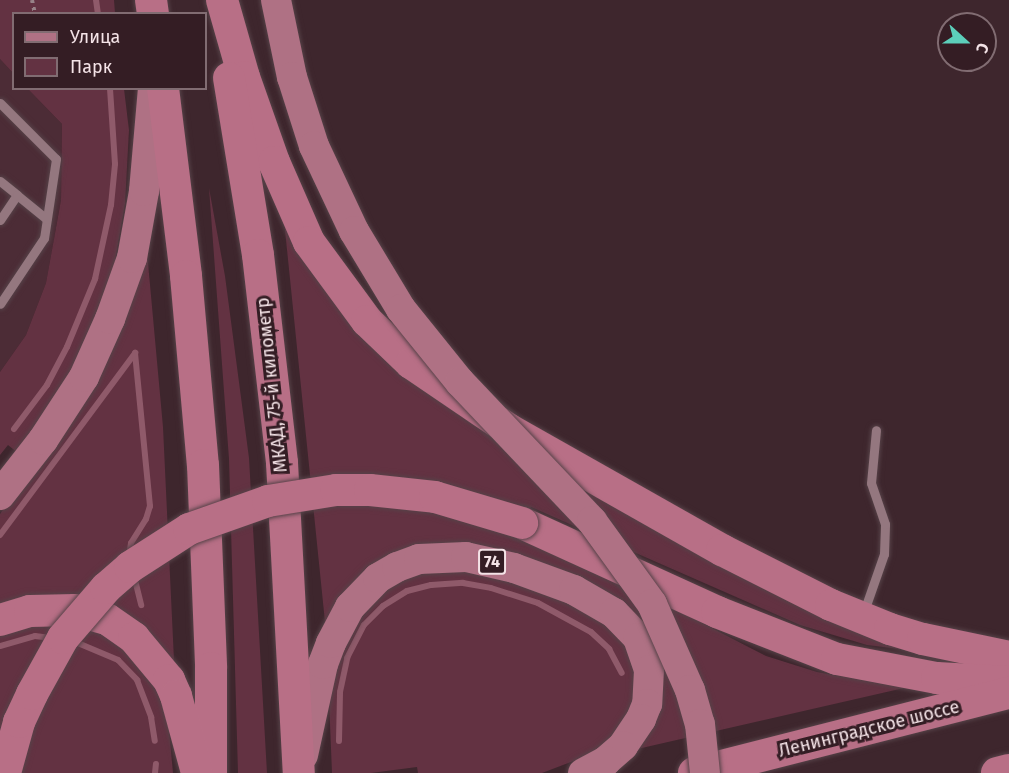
<!DOCTYPE html>
<html>
<head>
<meta charset="utf-8">
<style>
  body { margin:0 }
  #map { position:relative; width:1009px; height:773px; overflow:hidden; background:#3e262d; font-family:"Fira Sans",sans-serif }
  div>[style] { position:absolute }
  .built>* { inset:0; background:#4c2c36 }
  .green>* { inset:0; background:#633242 }
  .stream>* { height:6px; margin:-3px; padding:0 3px; transform-origin:3px; border-radius:3px; background:#8f5a6a }
  .path>* { height:4px; margin-top:-2px; transform-origin:0; background:repeating-linear-gradient(90deg,#978288 0 3px,transparent 0 7.5px) }
  .roads { filter:drop-shadow(0 0 2px #564248) drop-shadow(0 0 2px #564248) }
  .service>* { height:9px; margin:-4.5px; padding:0 4.5px; transform-origin:4.5px; border-radius:4.5px; background:#94777f }
  .primary>* { height:30px; margin:-15px; padding:0 15px; transform-origin:15px; border-radius:15px; background:#af7184 }
  .trunk>* { height:32px; margin:-16px; padding:0 16px; transform-origin:16px; border-radius:16px; background:#b86f86 }
  .bridges { filter:drop-shadow(0 0 2px #564248) drop-shadow(0 0 2px #564248) }
  .primary-bridge>* { height:30px; margin:-15px; padding:0 15px; transform-origin:15px; border-radius:15px; background:#af7184 }
  .trunk-bridge>* { height:32px; margin:-16px; padding:0 16px; transform-origin:16px; border-radius:16px; background:#b86f86 }
  span { translate:-50% -50%; white-space:nowrap; text-align:center; line-height:1.15; -webkit-text-stroke:6px #341d24; paint-order:stroke }
  .shield-label span { padding:2px 4px; background:#341d24; border:2px solid; border-radius:4px; -webkit-text-stroke-width:0 }
  .shield-label { font-size:16px; color:#f4e3e7; font-weight:700 }
  .street-label { font-size:18px; color:#f4e3e7 }
  .legend { position:absolute; left:12px; top:12px; width:195px; height:78px; box-sizing:border-box; background:#341d24; border:2px solid #816c72; margin:0; padding:8px 10px; list-style:none; font-size:18px; color:#f4e3e7 }
  .legend li { display:flex; align-items:center; gap:12px; height:30px }
  .legend b { width:30px; border:2px solid #816c72 }
  .north { position:absolute; left:937px; top:12px; width:60px; height:60px; box-sizing:border-box; background:#341d24; border:2px solid #816c72; border-radius:50%; rotate:111deg; font-size:16px; font-weight:700; line-height:24px; text-align:center; color:#f4e3e7 }
  .north::after { content:''; display:block; margin:auto; width:21px; height:27px; background:#5cceba; clip-path:polygon(50% 0,100% 100%,50% 72%,0 100%) }
</style>
</head>
<body>
<div id="map">
  <div class="built">
    <div style="clip-path:polygon(0 59px,13px 73px,14px 88px,28px 89px,62px 124px,61px 200px,46px 283px,26px 335px,0 372px)"></div>
  </div>
  <div class="green">
    <div style="clip-path:polygon(0 0,114px 0,115px 13px,14px 14px,13px 73px,0 59px)"></div>
    <div style="clip-path:polygon(28px 89px,124px 89px,129px 130px,125px 204px,115px 261px,79px 360px,18px 453px,8px 445px,0 455px,0 372px,26px 335px,46px 283px,61px 200px,62px 124px)"></div>
    <div style="clip-path:polygon(209px 188px,225px 276px,249px 458px,267px 773px,238px 773px,229px 459px)"></div>
    <div style="clip-path:polygon(287px 225px,363px 332px,942px 654px,867px 645px,800px 625px,531px 507px,520px 529px,766px 656px,817px 672px,904px 688px,633px 750px,645px 628px,448px 546px,325px 622px,285px 230px)"></div>
    <div style="clip-path:polygon(146px 241px,163px 427px,174px 660px,170px 660px,156px 644px,0 606px,0 514px,50px 444px)"></div>
    <div style="clip-path:polygon(466px 567px,575px 601px,624px 638px,639px 677px,631px 713px,607px 743px,584px 757px,542px 773px,418px 773px,417px 767px,371px 773px,332px 773px,329px 699px,337px 660px,349px 630px,387px 587px,412px 575px)"></div>
    <div style="clip-path:polygon(50px 619px,113px 637px,148px 671px,161px 698px,169px 730px,173px 773px,0 773px,0 631px)"></div>
  </div>
  <div class="stream">
    <div style="left:96px;top:0;width:14px;rotate:82deg"></div>
    <div style="left:14px;top:429px;width:55px;rotate:-53.1deg"></div>
    <div style="left:47px;top:385px;width:43px;rotate:-62.2deg"></div>
    <div style="left:67px;top:347px;width:74px;rotate:-67.6deg"></div>
    <div style="left:95px;top:279px;width:76px;rotate:-77.8deg"></div>
    <div style="left:111px;top:205px;width:41px;rotate:-84.4deg"></div>
    <div style="left:115px;top:164px;width:76px;rotate:-93.8deg"></div>
    <div style="left:0;top:535px;width:227px;rotate:-53.4deg"></div>
    <div style="left:135px;top:353px;width:154px;rotate:84.4deg"></div>
    <div style="left:150px;top:506px;width:14px;rotate:107deg"></div>
    <div style="left:146px;top:519px;width:28px;rotate:122deg"></div>
    <div style="left:131px;top:543px;width:14px;rotate:98deg"></div>
    <div style="left:134px;top:576px;width:30px;rotate:76deg"></div>
    <div style="left:73px;top:641px;width:49px;rotate:22.9deg"></div>
    <div style="left:118px;top:660px;width:28px;rotate:46deg"></div>
    <div style="left:137px;top:680px;width:40px;rotate:69deg"></div>
    <div style="left:151px;top:717px;width:24px;rotate:81deg"></div>
    <div style="left:0;top:646px;width:36px;rotate:-16deg"></div>
    <div style="left:35px;top:636px;width:16px;rotate:7deg"></div>
    <div style="left:339px;top:741px;width:49px;rotate:-88.8deg"></div>
    <div style="left:340px;top:692px;width:35px;rotate:-78deg"></div>
    <div style="left:347px;top:658px;width:37px;rotate:-63deg"></div>
    <div style="left:364px;top:625px;width:27px;rotate:-45deg"></div>
    <div style="left:383px;top:606px;width:28px;rotate:-32deg"></div>
    <div style="left:407px;top:591px;width:25px;rotate:-14deg"></div>
    <div style="left:431px;top:585px;width:32px;rotate:-4deg"></div>
    <div style="left:463px;top:583px;width:28px;rotate:10deg"></div>
    <div style="left:491px;top:588px;width:49px;rotate:17.7deg"></div>
    <div style="left:538px;top:603px;width:60px;rotate:28.7deg"></div>
    <div style="left:591px;top:632px;width:25px;rotate:43deg"></div>
    <div style="left:609px;top:649px;width:27px;rotate:62deg"></div>
    <div style="left:155px;top:773px;width:9px;rotate:-84deg"></div>
  </div>
  <div class="path">
    <div style="left:32px;top:0;width:14px;rotate:78deg"></div>
    <div style="left:47px;top:88px;width:1px;rotate:90deg"></div>
  </div>
  <div class="roads">
    <div class="service">
      <div style="left:0;top:103px;width:79px;rotate:45deg"></div>
      <div style="left:56px;top:159px;width:80px;rotate:98.6deg"></div>
      <div style="left:44px;top:238px;width:79px;rotate:123.7deg"></div>
      <div style="left:0;top:181px;width:22px;rotate:39deg"></div>
      <div style="left:0;top:220px;width:30px;rotate:-56deg"></div>
      <div style="left:17px;top:195px;width:38px;rotate:39deg"></div>
      <div style="left:863px;top:614px;width:64px;rotate:-70.7deg"></div>
      <div style="left:884px;top:554px;width:30px;rotate:-88deg"></div>
      <div style="left:885px;top:524px;width:43px;rotate:-108.9deg"></div>
      <div style="left:871px;top:483px;width:53px;rotate:-84.6deg"></div>
    </div>
    <div class="primary">
      <div style="left:0;top:495px;width:70px;rotate:-52deg"></div>
      <div style="left:43px;top:440px;width:75px;rotate:-56.9deg"></div>
      <div style="left:84px;top:377px;width:64px;rotate:-65.9deg"></div>
      <div style="left:110px;top:319px;width:65px;rotate:-70.2deg"></div>
      <div style="left:132px;top:258px;width:68px;rotate:-79.8deg"></div>
      <div style="left:144px;top:191px;width:103px;rotate:-85deg"></div>
      <div style="left:303px;top:755px;width:93px;rotate:-77.6deg"></div>
      <div style="left:323px;top:664px;width:22px;rotate:-69deg"></div>
      <div style="left:331px;top:643px;width:41px;rotate:-62.2deg"></div>
      <div style="left:350px;top:607px;width:40px;rotate:-46deg"></div>
      <div style="left:378px;top:578px;width:22px;rotate:-30deg"></div>
      <div style="left:397px;top:567px;width:23px;rotate:-20deg"></div>
      <div style="left:419px;top:559px;width:47px;rotate:-2.4deg"></div>
      <div style="left:466px;top:557px;width:49px;rotate:12.9deg"></div>
      <div style="left:514px;top:568px;width:64px;rotate:20.1deg"></div>
      <div style="left:574px;top:590px;width:46px;rotate:29.9deg"></div>
      <div style="left:614px;top:613px;width:35px;rotate:46deg"></div>
      <div style="left:638px;top:638px;width:34px;rotate:71deg"></div>
      <div style="left:649px;top:670px;width:34px;rotate:93deg"></div>
      <div style="left:647px;top:704px;width:16px;rotate:112deg"></div>
      <div style="left:641px;top:719px;width:32px;rotate:124deg"></div>
      <div style="left:623px;top:746px;width:23px;rotate:139deg"></div>
      <div style="left:606px;top:761px;width:26px;rotate:152deg"></div>
    </div>
    <div class="trunk">
      <div style="left:151px;top:0;width:14px;rotate:82deg"></div>
      <div style="left:222px;top:0;width:80px;rotate:74.1deg"></div>
      <div style="left:244px;top:77px;width:90px;rotate:70.6deg"></div>
      <div style="left:274px;top:162px;width:87px;rotate:66.4deg"></div>
      <div style="left:309px;top:242px;width:98px;rotate:53.7deg"></div>
      <div style="left:367px;top:321px;width:61px;rotate:43.7deg"></div>
      <div style="left:411px;top:363px;width:117px;rotate:34.2deg"></div>
      <div style="left:508px;top:429px;width:246px;rotate:29.5deg"></div>
      <div style="left:722px;top:550px;width:122px;rotate:26.8deg"></div>
      <div style="left:831px;top:605px;width:64px;rotate:22.1deg"></div>
      <div style="left:890px;top:629px;width:34px;rotate:17deg"></div>
      <div style="left:923px;top:639px;width:88px;rotate:11.8deg"></div>
      <div style="left:229px;top:78px;width:179px;rotate:80.7deg"></div>
      <div style="left:258px;top:255px;width:209px;rotate:83.4deg"></div>
      <div style="left:282px;top:463px;width:310px;rotate:86.9deg"></div>
      <div style="left:163px;top:88px;width:189px;rotate:83deg"></div>
      <div style="left:186px;top:276px;width:190px;rotate:84.9deg"></div>
      <div style="left:203px;top:465px;width:203px;rotate:87.7deg"></div>
      <div style="left:211px;top:668px;width:105px;rotate:90deg"></div>
      <div style="left:522px;top:523px;width:214px;rotate:24.5deg"></div>
      <div style="left:717px;top:612px;width:129px;rotate:21.4deg"></div>
      <div style="left:837px;top:659px;width:102px;rotate:10.8deg"></div>
      <div style="left:937px;top:678px;width:72px;rotate:3.2deg"></div>
      <div style="left:0;top:620px;width:31px;rotate:-17deg"></div>
      <div style="left:30px;top:611px;width:45px;rotate:-1.3deg"></div>
      <div style="left:75px;top:610px;width:33px;rotate:16deg"></div>
      <div style="left:107px;top:619px;width:33px;rotate:35deg"></div>
      <div style="left:134px;top:638px;width:55px;rotate:50.2deg"></div>
      <div style="left:169px;top:680px;width:17px;rotate:66deg"></div>
      <div style="left:176px;top:696px;width:80px;rotate:74.7deg"></div>
      <div style="left:694px;top:773px;width:325px;rotate:-14.3deg"></div>
      <div style="left:997px;top:773px;width:12px;rotate:-14deg"></div>
    </div>
  </div>
  <div class="bridges">
    <div class="primary-bridge">
      <div style="left:276px;top:0;width:79px;rotate:78.3deg"></div>
      <div style="left:292px;top:77px;width:72px;rotate:72.3deg"></div>
      <div style="left:314px;top:146px;width:94px;rotate:64.8deg"></div>
      <div style="left:354px;top:231px;width:91px;rotate:58.9deg"></div>
      <div style="left:401px;top:309px;width:94px;rotate:51.1deg"></div>
      <div style="left:460px;top:382px;width:192px;rotate:46.5deg"></div>
      <div style="left:592px;top:521px;width:102px;rotate:54.1deg"></div>
      <div style="left:652px;top:604px;width:94px;rotate:66.2deg"></div>
      <div style="left:690px;top:690px;width:35px;rotate:74deg"></div>
      <div style="left:700px;top:724px;width:49px;rotate:84.2deg"></div>
    </div>
    <div class="trunk-bridge">
      <div style="left:5px;top:773px;width:53px;rotate:-74.6deg"></div>
      <div style="left:19px;top:722px;width:31px;rotate:-65deg"></div>
      <div style="left:32px;top:694px;width:64px;rotate:-61deg"></div>
      <div style="left:63px;top:638px;width:66px;rotate:-49.3deg"></div>
      <div style="left:106px;top:588px;width:32px;rotate:-41deg"></div>
      <div style="left:130px;top:567px;width:70px;rotate:-32.8deg"></div>
      <div style="left:189px;top:529px;width:84px;rotate:-19.5deg"></div>
      <div style="left:268px;top:501px;width:69px;rotate:-9.2deg"></div>
      <div style="left:336px;top:490px;width:34px"></div>
      <div style="left:370px;top:490px;width:65px;rotate:6.1deg"></div>
      <div style="left:435px;top:497px;width:91px;rotate:16.6deg"></div>
    </div>
  </div>
  <div class="shield-label">
    <span style="left:492px;top:562px">74</span>
  </div>
  <div class="street-label">
    <span style="left:272px;top:385px;rotate:-96deg">МКАД, 75-й километр</span>
    <span style="left:869px;top:729px;rotate:-14deg">Ленинградское шоссе</span>
  </div>
  <ul class="legend">
  <li><b style="height:8px;background:#af7184"></b>Улица</li>
  <li><b style="height:16px;background:#633242"></b>Парк</li>
  </ul>
  <div class="north">С</div>
</div>
</body>
</html>
